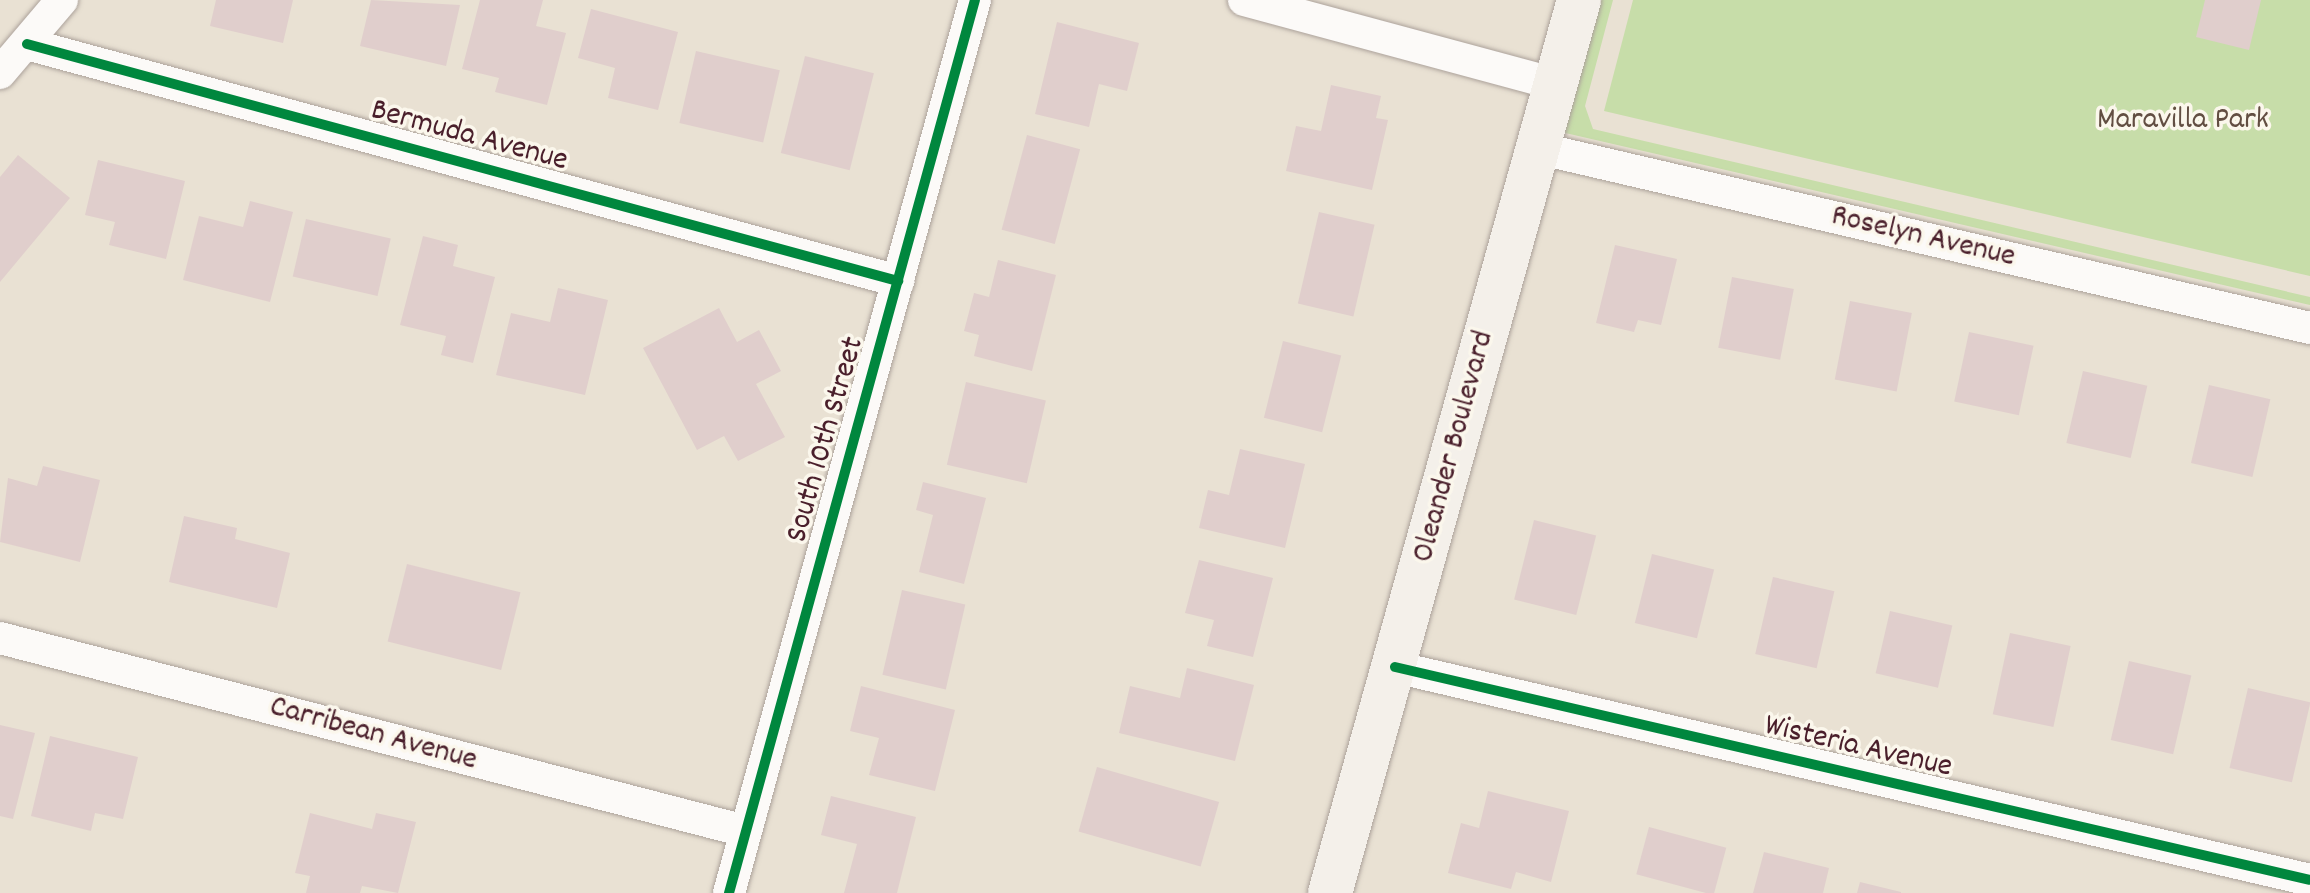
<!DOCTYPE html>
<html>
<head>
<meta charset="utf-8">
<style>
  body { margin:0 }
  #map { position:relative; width:2310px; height:893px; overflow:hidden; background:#e9e1d3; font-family:Dekko,sans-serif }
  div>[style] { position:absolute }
  .green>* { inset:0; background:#c7dda9 }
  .building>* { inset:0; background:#e0cecc; transform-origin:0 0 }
  .roads { filter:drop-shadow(0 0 2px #aca29b) drop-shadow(0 0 2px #aca29b) }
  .minor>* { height:32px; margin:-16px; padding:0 16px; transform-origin:16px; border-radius:16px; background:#fcfaf8 }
  .secondary>* { height:44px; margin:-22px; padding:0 22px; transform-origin:22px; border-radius:22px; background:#f4f0ea }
  .cycleway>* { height:10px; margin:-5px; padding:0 5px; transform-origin:5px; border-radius:5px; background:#00873e }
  span { translate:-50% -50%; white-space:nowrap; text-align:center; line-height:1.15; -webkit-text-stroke:7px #fbf7ec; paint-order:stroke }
  .park-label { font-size:32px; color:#624e42 }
  .street-label { font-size:32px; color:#4a1f2b }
</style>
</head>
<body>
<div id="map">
  <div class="green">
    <div style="clip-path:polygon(1598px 0,1613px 0,1585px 106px,1593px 129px,2310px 297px,2310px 305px,1561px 132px)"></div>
    <div style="clip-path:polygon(1633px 0,2310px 0,2310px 276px,1604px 111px)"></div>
  </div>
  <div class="building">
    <div style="clip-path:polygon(216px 0,293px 0,283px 43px,210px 26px)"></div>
    <div style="clip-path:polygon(371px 0,460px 5px,446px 66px,360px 46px)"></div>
    <div style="clip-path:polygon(480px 0,543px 0,536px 26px,566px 33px,547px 105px,495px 92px,499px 78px,462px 69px)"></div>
    <div style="clip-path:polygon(2205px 0,2261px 0,2249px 50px,2196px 37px)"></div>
    <div style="clip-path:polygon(591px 9px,678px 32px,658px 110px,608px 98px,615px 68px,578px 58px)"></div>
    <div style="clip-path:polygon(1057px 22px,1139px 43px,1127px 91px,1099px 84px,1089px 127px,1035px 114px)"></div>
    <div style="left:696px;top:51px;width:86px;height:74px;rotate:13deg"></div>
    <div style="left:805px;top:56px;width:71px;height:100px;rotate:14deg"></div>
    <div style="clip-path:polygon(1331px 85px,1381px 96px,1376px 118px,1388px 120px,1372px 190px,1286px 171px,1296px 126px,1321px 131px)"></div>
    <div style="left:1027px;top:135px;width:55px;height:98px;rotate:15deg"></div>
    <div style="clip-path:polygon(18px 155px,70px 198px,0 282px,0 177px)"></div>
    <div style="clip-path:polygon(98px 160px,185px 181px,166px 259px,109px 245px,115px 222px,85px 215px)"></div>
    <div style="clip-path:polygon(250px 201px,293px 212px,270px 302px,183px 280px,199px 216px,243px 227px)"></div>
    <div style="left:1319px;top:212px;width:57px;height:94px;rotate:13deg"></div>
    <div style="left:306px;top:219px;width:87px;height:59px;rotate:13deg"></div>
    <div style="clip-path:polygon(423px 236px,458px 245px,453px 266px,495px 277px,473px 363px,441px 355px,446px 336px,400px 325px)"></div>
    <div style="clip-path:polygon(1615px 245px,1677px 259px,1661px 325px,1638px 320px,1634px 332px,1596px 323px)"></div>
    <div style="clip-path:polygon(998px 260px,1056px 275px,1032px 371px,974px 356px,979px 335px,964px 331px,974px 293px,989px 297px)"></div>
    <div style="left:1732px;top:277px;width:63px;height:72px;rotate:11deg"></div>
    <div style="clip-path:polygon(558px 288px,608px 300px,585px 395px,496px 375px,511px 313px,550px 322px)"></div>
    <div style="left:1850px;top:301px;width:63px;height:80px;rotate:11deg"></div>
    <div style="clip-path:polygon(719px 308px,737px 342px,759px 330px,781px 371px,756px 384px,785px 437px,738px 461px,724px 436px,697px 450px,643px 348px)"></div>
    <div style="left:1969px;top:332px;width:66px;height:71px;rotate:12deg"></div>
    <div style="left:1283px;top:341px;width:60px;height:79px;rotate:14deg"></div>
    <div style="left:2083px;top:371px;width:66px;height:74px;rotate:13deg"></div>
    <div style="left:966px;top:382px;width:82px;height:85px;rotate:13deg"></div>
    <div style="left:2209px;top:385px;width:63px;height:80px;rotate:13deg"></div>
    <div style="clip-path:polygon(1240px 449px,1305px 464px,1285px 548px,1199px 528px,1208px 490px,1229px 495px)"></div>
    <div style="clip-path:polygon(43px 466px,100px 480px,80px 562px,0 542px,8px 478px,37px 486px)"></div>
    <div style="clip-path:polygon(923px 482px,986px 498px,964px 584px,919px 572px,933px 515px,916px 510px)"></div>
    <div style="clip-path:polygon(184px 516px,237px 528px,235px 539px,290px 553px,277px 608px,169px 582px)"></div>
    <div style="left:1534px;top:520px;width:64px;height:82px;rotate:14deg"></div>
    <div style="left:1652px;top:554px;width:64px;height:71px;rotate:14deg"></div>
    <div style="clip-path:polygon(1199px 560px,1273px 578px,1253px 657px,1207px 646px,1214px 620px,1185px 613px)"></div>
    <div style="left:407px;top:564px;width:117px;height:80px;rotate:14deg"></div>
    <div style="left:1773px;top:577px;width:63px;height:79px;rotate:13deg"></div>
    <div style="left:902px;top:590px;width:65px;height:87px;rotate:13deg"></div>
    <div style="left:1890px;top:611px;width:64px;height:64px;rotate:13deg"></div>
    <div style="left:2010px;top:633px;width:62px;height:83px;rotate:12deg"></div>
    <div style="left:2129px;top:661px;width:64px;height:81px;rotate:13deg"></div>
    <div style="clip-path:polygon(1187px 668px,1254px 685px,1235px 761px,1119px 733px,1130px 686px,1180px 698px)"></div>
    <div style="clip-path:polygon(861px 686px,955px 710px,935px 791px,869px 775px,879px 738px,850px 731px)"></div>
    <div style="left:2248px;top:688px;width:64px;height:82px;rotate:13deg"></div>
    <div style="clip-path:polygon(0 725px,35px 733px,13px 819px,0 816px)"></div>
    <div style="clip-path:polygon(50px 736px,138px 757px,123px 819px,95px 813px,91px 831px,31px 816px)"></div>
    <div style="left:1097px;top:767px;width:127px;height:67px;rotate:16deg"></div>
    <div style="clip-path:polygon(1488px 791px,1569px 811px,1551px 882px,1516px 872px,1511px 889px,1448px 873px,1461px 823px,1479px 828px)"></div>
    <div style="clip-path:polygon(831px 796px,916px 817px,897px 893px,844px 893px,857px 844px,821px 835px)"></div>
    <div style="clip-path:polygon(310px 813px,372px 829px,376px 813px,416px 822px,398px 893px,362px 886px,360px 893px,306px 893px,310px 876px,295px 873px)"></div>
    <div style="left:1649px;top:827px;width:80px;height:49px;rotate:15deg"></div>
    <div style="clip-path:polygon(1764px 852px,1829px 868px,1823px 893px,1753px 893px)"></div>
    <div style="clip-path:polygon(1860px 882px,1901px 892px,1901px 893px,1857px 893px)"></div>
  </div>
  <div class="roads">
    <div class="minor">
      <div style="left:1244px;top:0;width:322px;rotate:15.1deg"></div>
      <div style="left:27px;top:44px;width:903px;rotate:15.22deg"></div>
      <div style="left:0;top:73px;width:96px;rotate:-49.7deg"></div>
      <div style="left:1537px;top:148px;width:794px;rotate:13.11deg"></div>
      <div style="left:0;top:638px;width:770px;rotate:14.52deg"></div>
      <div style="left:1395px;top:667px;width:939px;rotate:13.1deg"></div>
      <div style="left:729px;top:893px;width:926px;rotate:-74.6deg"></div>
    </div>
    <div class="secondary">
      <div style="left:1330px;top:893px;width:927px;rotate:-74.42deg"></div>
    </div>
  </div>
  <div class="cycleway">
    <div style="left:27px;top:44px;width:903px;rotate:15.22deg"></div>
    <div style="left:1395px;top:667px;width:939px;rotate:13.1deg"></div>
    <div style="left:729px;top:893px;width:926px;rotate:-74.6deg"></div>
  </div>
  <div class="park-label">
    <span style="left:2183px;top:121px">Maravilla Park</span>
  </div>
  <div class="street-label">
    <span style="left:469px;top:137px;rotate:15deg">Bermuda Avenue</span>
    <span style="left:1923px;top:238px;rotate:13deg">Roselyn Avenue</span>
    <span style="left:827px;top:440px;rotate:-74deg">South 10th Street</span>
    <span style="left:1455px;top:447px;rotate:-75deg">Oleander Boulevard</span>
    <span style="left:373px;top:735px;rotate:15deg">Carribean Avenue</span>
    <span style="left:1858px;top:748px;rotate:13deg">Wisteria Avenue</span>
  </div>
</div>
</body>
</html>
